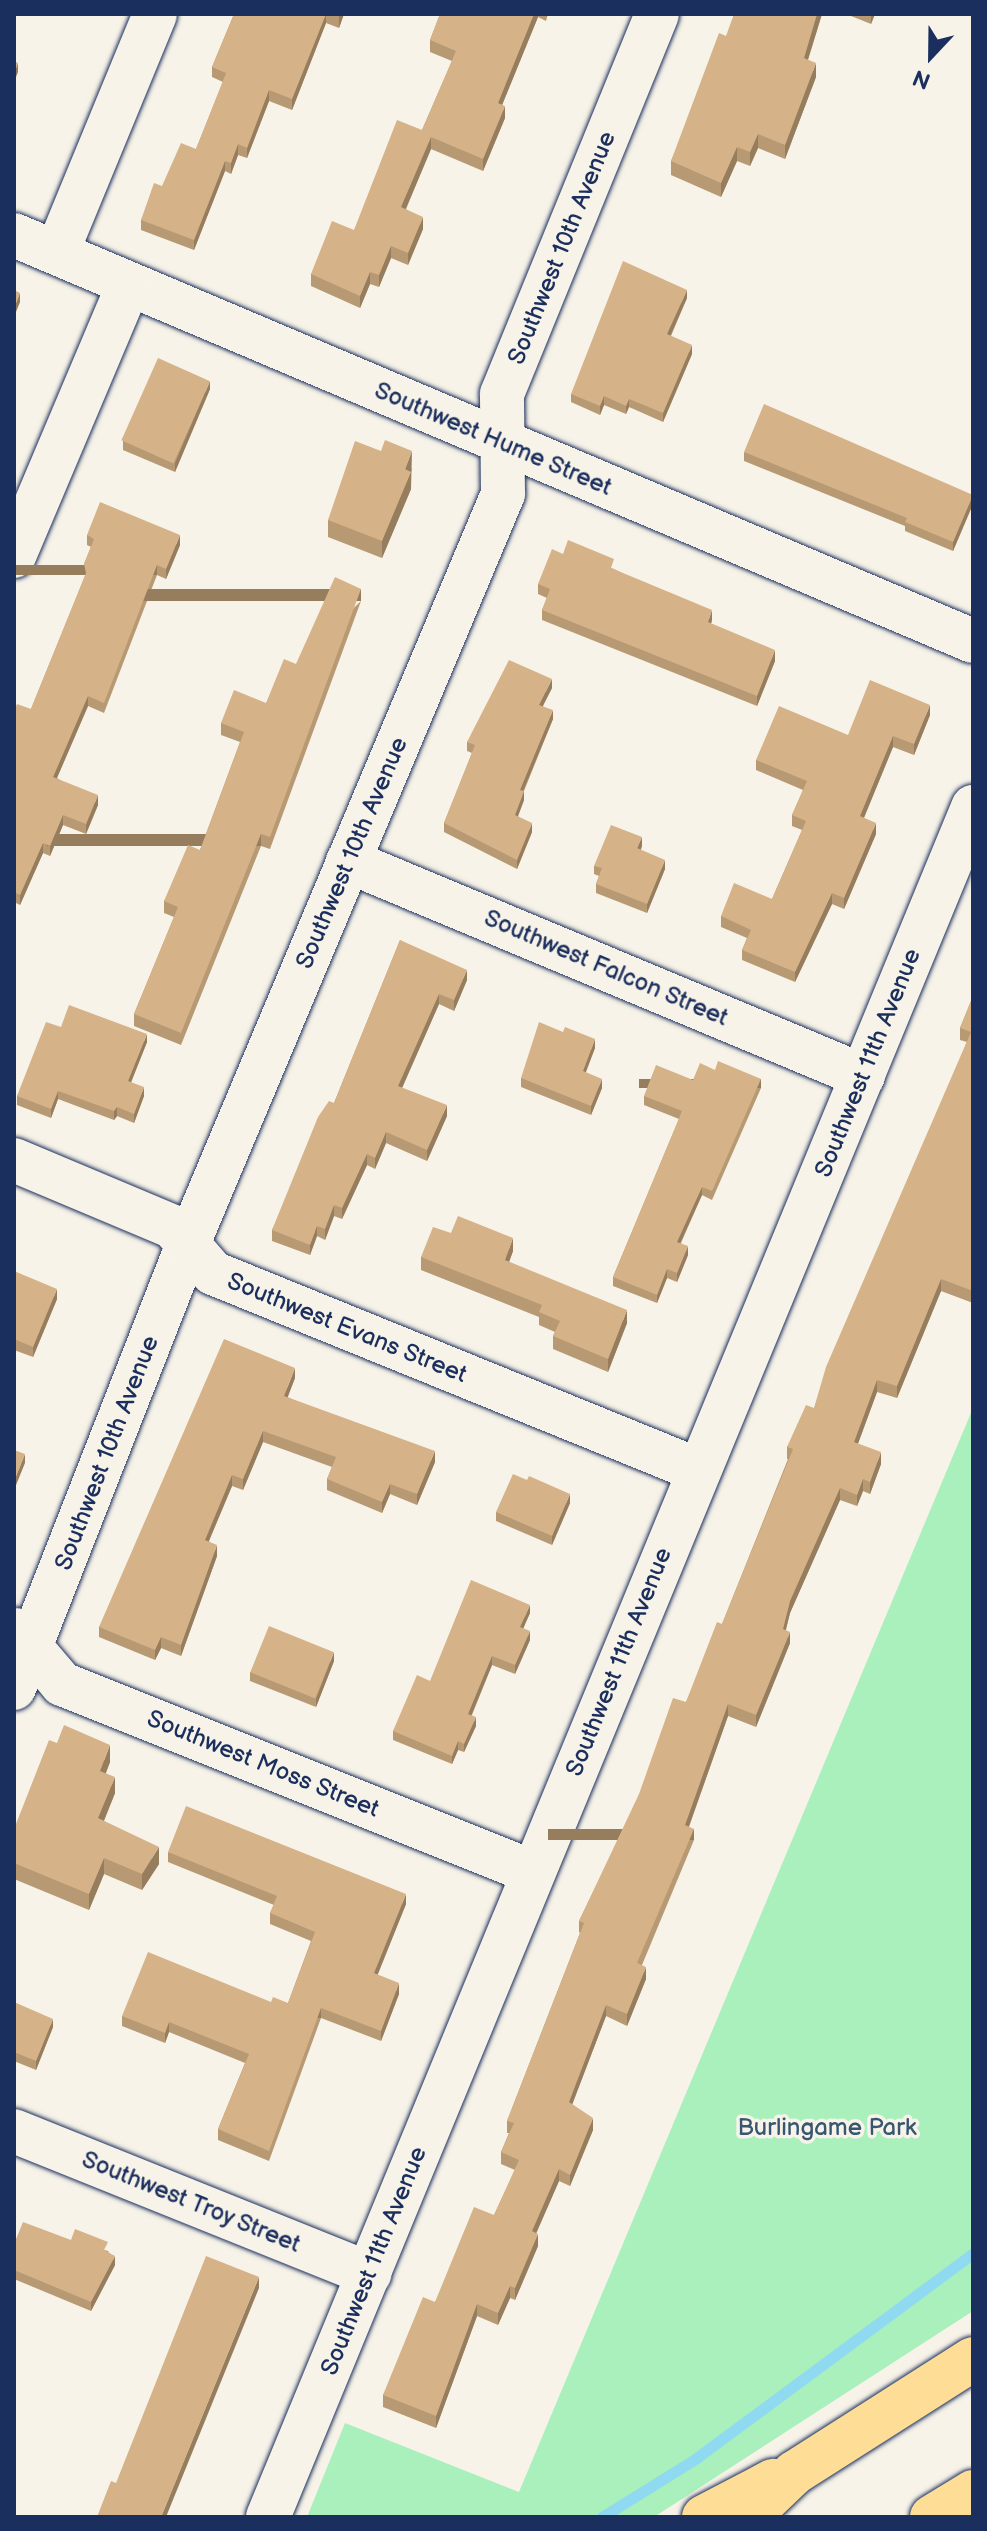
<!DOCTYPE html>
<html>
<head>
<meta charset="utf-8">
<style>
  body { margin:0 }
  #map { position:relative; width:987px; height:2531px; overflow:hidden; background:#f7f3e8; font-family:"Balsamiq Sans",sans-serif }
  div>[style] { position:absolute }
  .green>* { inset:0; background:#a9f0bc }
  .stream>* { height:11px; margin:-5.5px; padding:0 5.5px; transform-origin:5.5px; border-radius:5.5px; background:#8fdaf0 }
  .roads { filter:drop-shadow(0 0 2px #1b2f5e) drop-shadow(0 0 2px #1b2f5e) }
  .minor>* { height:44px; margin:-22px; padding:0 22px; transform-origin:22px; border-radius:22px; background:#f7f3e8 }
  .highway>* { height:44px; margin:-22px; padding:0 22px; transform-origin:22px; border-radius:22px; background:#fedd96 }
  .wall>* { inset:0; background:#b79974 }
  .shaded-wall>* { inset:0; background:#957d5e; transform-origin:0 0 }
  .building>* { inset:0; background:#d5b287; transform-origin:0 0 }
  span { translate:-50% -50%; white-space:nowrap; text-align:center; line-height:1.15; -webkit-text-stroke:7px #f7f3e8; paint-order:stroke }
  .street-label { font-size:24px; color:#1b2f5e }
  .park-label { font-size:24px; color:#375671 }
  .frame { position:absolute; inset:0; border:16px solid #1b2f5e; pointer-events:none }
  .north { position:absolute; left:891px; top:16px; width:80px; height:80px; -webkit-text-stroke:6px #f7f3e8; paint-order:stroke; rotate:202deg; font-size:22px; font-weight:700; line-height:32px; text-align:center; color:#1b2f5e }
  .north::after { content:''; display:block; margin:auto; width:28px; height:36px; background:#1b2f5e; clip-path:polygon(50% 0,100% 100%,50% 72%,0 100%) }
</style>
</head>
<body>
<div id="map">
  <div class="green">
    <div style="clip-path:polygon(973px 1408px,973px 2311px,654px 2517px,307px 2517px,345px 2423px,519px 2492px)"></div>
  </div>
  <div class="stream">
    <div style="left:602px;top:2517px;width:110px;rotate:-31.9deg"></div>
    <div style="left:695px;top:2459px;width:346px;rotate:-36.5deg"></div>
  </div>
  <div class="roads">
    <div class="minor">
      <div style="left:14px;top:235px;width:1041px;rotate:22.95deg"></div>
      <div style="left:57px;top:252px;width:257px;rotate:-67.6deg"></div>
      <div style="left:14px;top:556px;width:295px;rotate:-67.1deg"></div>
      <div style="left:348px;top:861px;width:558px;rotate:22.66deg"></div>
      <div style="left:14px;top:1160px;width:173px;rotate:22.8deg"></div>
      <div style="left:173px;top:1227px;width:61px;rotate:49deg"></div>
      <div style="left:213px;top:1273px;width:523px;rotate:22.11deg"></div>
      <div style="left:16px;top:1630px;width:71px;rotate:49.6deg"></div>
      <div style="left:62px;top:1684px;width:506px;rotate:21.8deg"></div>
      <div style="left:14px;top:1688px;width:475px;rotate:-68.6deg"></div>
      <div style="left:187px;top:1246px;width:816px;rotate:-67.21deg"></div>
      <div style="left:503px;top:494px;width:100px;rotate:-90.6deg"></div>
      <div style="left:502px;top:394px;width:410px;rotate:-67.8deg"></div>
      <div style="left:14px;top:2131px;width:383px;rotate:21.9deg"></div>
      <div style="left:268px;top:2517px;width:1850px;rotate:-67.59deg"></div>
    </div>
    <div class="highway">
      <div style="left:704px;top:2517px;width:78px;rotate:-27.6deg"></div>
      <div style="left:748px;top:2517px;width:64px;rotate:-43.7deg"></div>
      <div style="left:794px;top:2473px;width:212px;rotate:-32.5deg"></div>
      <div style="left:932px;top:2517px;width:48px;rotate:-31.4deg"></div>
    </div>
  </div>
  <div class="wall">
    <div style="clip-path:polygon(234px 14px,344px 14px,339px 28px,326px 23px,292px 110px,269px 101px,247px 158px,238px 155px,231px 174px,225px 171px,194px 250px,141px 230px,141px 220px,162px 186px,196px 149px,223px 82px,212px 77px,212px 67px)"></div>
    <div style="clip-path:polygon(440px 14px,548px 14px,546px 21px,538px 17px,502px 105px,505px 118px,483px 171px,431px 149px,406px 209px,423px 229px,408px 265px,391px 258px,379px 287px,370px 284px,360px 308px,311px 286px,311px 274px,354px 230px,422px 130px,452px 61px,430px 52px,430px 40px)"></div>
    <div style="clip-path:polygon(746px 14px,822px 14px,808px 60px,816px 77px,785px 159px,758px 148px,750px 166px,737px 161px,721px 197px,671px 175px,671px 161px,726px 36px)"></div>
    <div style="clip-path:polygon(846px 14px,875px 14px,871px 24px)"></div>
    <div style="clip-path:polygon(687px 298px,671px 336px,692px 354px,663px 422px,629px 407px,626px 414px,604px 405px,600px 415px,571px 402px,571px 394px)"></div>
    <div style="clip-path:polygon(210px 389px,175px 472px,123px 450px,123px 441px)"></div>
    <div style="clip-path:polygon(744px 452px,973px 495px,973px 504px,953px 551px,905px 531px,905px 526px,744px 461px)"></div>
    <div style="clip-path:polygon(412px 468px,411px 472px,411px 489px,382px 558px,328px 537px,328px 520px)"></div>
    <div style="clip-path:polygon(87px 535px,180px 545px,166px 579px,157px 575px,104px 713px,88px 706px,57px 778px,98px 805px,86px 834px,63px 825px,50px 856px,43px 853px,20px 905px,14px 902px,14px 711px,31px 709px,85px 576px,84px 564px,91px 547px,87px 545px)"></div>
    <div style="clip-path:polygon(563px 554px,614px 569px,712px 620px,711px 624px,775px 661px,757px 706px,542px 620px,542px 610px,547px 598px,538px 594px,538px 584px)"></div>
    <div style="clip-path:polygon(361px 601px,270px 849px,261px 846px,181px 1045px,134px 1026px,134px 1014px,174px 917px,164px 913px,164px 901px,200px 850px,240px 742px,221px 735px,221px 723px,266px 703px,296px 664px)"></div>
    <div style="clip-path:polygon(552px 688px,543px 706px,553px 719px,524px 791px,524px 800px,518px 816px,532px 832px,517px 869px,444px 832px,444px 823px,472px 753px,467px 751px,467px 742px)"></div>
    <div style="clip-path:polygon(930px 715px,914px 755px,893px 747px,864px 818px,876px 834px,844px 909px,832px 904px,795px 982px,742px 960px,742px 950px,747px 938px,721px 927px,721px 916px,772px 899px,802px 830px,792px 826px,792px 815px,803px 790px,756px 770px,756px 760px,848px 735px)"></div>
    <div style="clip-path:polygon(642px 846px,641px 850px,665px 869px,647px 913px,596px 893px,596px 884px,599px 876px,594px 874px,594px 866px)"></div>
    <div style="clip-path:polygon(400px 940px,467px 980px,454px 1011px,439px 1004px,402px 1088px,447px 1116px,427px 1161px,386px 1143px,375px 1169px,367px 1165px,342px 1219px,334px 1216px,325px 1240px,317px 1236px,310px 1255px,272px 1241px,272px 1230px,334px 1103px)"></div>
    <div style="clip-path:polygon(973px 996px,973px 1303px,941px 1291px,897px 1398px,877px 1392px,858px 1444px,881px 1464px,870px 1494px,863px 1491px,857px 1506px,840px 1500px,790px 1613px,786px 1630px,790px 1643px,756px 1727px,728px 1716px,689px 1827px,694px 1840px,642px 1965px,646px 1979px,627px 2026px,606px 2016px,572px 2104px,593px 2130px,570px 2186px,559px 2181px,536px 2233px,538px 2246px,515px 2300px,510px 2298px,498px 2325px,477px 2316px,436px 2428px,383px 2407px,383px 2395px,435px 2302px,494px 2215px,515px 2170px,501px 2164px,501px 2152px,509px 2133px,507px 2133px,507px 2121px,580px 1933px,579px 1932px,579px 1921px,686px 1702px,722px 1624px,788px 1459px,787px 1459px,787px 1447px,814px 1408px,967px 1042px,960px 1040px,960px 1028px)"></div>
    <div style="clip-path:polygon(61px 1027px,147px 1042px,131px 1082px,144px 1096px,134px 1123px,117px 1116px,114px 1120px,58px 1099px,51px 1118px,17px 1105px,17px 1096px)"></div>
    <div style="clip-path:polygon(595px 1048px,585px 1072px,602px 1088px,591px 1115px,521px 1087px,521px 1078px)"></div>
    <div style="clip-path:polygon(715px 1070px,761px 1088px,712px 1200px,702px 1195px,681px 1243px,688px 1255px,677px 1282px,667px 1278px,657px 1303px,613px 1286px,613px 1277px,679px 1119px,644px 1105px,644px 1096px,693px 1080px)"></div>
    <div style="clip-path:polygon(451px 1233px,513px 1251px,509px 1262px,627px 1323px,608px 1372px,553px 1349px,553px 1336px,555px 1332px,539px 1325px,539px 1317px,421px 1270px,421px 1257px)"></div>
    <div style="clip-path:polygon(14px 1271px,57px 1299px,33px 1357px,14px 1350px)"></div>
    <div style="clip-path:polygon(295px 1378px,287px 1397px,435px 1462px,417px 1505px,390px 1494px,382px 1513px,327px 1490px,327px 1479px,332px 1467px,263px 1442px,243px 1490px,232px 1486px,209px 1541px,217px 1556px,181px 1656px,161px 1648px,155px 1660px,99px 1637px,99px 1627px)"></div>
    <div style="clip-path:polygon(570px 1503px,552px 1545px,496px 1521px,496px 1512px)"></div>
    <div style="clip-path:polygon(530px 1613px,523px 1628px,530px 1640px,515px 1674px,492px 1665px,472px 1715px,476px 1726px,464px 1752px,458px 1750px,452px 1764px,393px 1740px,393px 1731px,430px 1681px)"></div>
    <div style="clip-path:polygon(334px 1661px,316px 1707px,250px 1681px,250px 1672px)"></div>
    <div style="clip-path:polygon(57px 1743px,110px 1762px,106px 1773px,115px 1793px,104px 1821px,159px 1864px,142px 1890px,104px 1874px,89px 1910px,14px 1879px,14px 1829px)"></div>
    <div style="clip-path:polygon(168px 1852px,406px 1904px,377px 1975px,399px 1994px,381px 2041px,321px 2018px,269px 2161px,218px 2140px,218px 2129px,245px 2063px,169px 2032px,165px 2043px,122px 2026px,122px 2016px,271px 2002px,288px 2003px,311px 1941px,270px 1924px,270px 1913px,274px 1905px,168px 1862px)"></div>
    <div style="clip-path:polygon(14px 2002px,53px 2027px,36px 2070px,14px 2061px)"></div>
    <div style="clip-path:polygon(71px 2240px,108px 2251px,115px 2265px,91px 2311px,14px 2279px,14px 2244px)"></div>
  </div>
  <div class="shaded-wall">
    <div style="clip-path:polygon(326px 14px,326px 23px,292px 110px,292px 99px)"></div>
    <div style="clip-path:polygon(340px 14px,344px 14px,339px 28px,339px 17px)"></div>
    <div style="clip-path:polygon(534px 14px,538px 14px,538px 17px,498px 115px,498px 103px)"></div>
    <div style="clip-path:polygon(817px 14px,822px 14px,804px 72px,804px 58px)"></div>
    <div style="clip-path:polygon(871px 14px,875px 14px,871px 24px)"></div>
    <div style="clip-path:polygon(18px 63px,18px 72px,14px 82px,14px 73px)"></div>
    <div style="clip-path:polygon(816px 63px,816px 77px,785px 159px,785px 145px)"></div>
    <div style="clip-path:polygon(269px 90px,269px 101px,247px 158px,247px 148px)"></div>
    <div style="clip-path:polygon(505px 106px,505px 118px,483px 171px,483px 159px)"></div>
    <div style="clip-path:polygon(758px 134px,758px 148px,750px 166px,750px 152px)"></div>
    <div style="clip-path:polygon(431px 137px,431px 149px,401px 220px,401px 207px)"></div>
    <div style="clip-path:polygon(238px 144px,238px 155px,231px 174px,231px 163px)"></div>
    <div style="clip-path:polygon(737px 147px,737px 161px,721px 197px,721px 183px)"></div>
    <div style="clip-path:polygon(225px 161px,225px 171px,194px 250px,194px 240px)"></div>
    <div style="clip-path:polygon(423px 217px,423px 229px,408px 265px,408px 253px)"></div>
    <div style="clip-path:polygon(391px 246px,391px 258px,379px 287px,379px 275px)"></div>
    <div style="clip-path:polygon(370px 272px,370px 284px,360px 308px,360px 296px)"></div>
    <div style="clip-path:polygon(687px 290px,687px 298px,667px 343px,667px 334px)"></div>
    <div style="clip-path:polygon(20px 293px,20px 302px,14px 317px,14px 308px)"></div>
    <div style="clip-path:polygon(692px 345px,692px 354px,663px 422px,663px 413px)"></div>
    <div style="clip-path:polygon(210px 381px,210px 389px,175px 472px,175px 463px)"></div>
    <div style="clip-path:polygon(604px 396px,604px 405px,600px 415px,600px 406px)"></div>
    <div style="clip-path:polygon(629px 399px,629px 407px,626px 414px,626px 406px)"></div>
    <div style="clip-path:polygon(412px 451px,411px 489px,382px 558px,382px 541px,405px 469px)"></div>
    <div style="clip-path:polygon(973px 495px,973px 504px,953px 551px,953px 542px)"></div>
    <div style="clip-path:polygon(180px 535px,180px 545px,166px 579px,166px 569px)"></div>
    <div style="left:157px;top:565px;width:10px;height:148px;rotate:90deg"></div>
    <div style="left:361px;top:589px;width:12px;height:264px;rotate:90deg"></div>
    <div style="clip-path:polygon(712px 610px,712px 620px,708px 633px,708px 622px)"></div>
    <div style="clip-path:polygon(775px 650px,775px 661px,757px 706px,757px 696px)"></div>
    <div style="clip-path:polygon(552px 679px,552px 688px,539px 713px,539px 705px)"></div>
    <div style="clip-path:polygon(88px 696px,88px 706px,53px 787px,53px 777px)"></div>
    <div style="clip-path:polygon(930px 705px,930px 715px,914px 755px,914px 744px)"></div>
    <div style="clip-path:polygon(553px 710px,553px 719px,520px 798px,520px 790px)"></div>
    <div style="clip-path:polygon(893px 736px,893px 747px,860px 827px,860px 816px)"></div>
    <div style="clip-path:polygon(524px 791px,524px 800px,515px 824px,515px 815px)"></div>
    <div style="clip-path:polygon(98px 795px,98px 805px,86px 834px,86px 824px)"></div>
    <div style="clip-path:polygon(63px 815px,63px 825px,50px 856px,50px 846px)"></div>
    <div style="clip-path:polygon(532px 823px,532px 832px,517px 869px,517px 860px)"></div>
    <div style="clip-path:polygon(876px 823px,876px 834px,844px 909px,844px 898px)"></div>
    <div style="left:261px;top:834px;width:12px;height:214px;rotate:90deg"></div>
    <div style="clip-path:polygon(642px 837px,642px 846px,637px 857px,637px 848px)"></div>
    <div style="clip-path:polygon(43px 843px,43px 853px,20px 905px,20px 895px)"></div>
    <div style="clip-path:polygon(665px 860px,665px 869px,647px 913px,647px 904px)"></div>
    <div style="clip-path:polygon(832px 893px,832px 904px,795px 982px,795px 972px)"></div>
    <div style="clip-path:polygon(467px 970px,467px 980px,454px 1011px,454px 1000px)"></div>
    <div style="clip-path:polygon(439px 994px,439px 1004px,398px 1097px,398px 1086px)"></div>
    <div style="clip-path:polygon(147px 1034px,147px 1042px,128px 1090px,128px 1081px)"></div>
    <div style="clip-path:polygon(595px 1039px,595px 1048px,583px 1080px,583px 1071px)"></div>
    <div style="clip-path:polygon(602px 1079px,602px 1088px,591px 1115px,591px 1106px)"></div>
    <div style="left:761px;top:1079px;width:9px;height:122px;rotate:90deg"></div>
    <div style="clip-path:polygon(144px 1087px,144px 1096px,134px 1123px,134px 1114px)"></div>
    <div style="clip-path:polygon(58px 1091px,58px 1099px,51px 1118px,51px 1109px)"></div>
    <div style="clip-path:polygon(447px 1105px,447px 1116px,427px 1161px,427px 1150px)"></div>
    <div style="clip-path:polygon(117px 1107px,117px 1116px,114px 1120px,114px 1111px)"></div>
    <div style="clip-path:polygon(386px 1132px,386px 1143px,375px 1169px,375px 1158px)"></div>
    <div style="clip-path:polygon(367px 1154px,367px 1165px,342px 1219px,342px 1208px)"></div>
    <div style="clip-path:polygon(702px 1187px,702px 1195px,677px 1250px,677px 1242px)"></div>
    <div style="clip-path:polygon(334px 1205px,334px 1216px,325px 1240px,325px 1229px)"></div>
    <div style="clip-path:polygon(317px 1226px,317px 1236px,310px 1255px,310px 1245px)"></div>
    <div style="clip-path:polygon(513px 1238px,513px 1251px,505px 1273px,505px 1260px)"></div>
    <div style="clip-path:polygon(688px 1246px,688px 1255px,677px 1282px,677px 1273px)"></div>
    <div style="clip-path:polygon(667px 1269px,667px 1278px,657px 1303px,657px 1295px)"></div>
    <div style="clip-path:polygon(941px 1279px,941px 1291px,897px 1398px,897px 1386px)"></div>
    <div style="clip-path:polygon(57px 1289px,57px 1299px,33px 1357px,33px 1347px)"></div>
    <div style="clip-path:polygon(627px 1310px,627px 1323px,608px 1372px,608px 1359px)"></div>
    <div style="clip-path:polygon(295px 1368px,295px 1378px,284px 1407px,284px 1396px)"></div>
    <div style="clip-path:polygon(877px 1380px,877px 1392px,854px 1454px,854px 1442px)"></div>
    <div style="clip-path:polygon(263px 1431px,263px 1442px,243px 1490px,243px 1479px)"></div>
    <div style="clip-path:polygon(435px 1451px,435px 1462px,417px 1505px,417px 1494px)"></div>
    <div style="clip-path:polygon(881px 1452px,881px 1464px,870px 1494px,870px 1482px)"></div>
    <div style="clip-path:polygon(25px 1454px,25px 1463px,14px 1490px,14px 1481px)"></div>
    <div style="clip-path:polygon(232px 1475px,232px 1486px,205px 1550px,205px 1540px)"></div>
    <div style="clip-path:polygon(863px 1479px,863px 1491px,857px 1506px,857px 1495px)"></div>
    <div style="clip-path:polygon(390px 1484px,390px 1494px,382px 1513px,382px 1502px)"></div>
    <div style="clip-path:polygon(840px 1488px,840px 1500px,790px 1613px,783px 1640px,783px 1629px,790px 1601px)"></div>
    <div style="clip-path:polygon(570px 1494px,570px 1503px,552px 1545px,552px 1536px)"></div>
    <div style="clip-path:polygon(217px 1545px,217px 1556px,181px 1656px,181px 1645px)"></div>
    <div style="clip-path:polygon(530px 1605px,530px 1613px,520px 1636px,520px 1627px)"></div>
    <div style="clip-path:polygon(530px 1631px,530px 1640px,515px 1674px,515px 1665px)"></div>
    <div style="clip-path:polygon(790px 1632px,790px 1643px,756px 1727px,756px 1715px)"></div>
    <div style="clip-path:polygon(161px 1637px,161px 1648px,155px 1660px,155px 1650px)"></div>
    <div style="clip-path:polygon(334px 1652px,334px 1661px,316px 1707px,316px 1699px)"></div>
    <div style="clip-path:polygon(492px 1656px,492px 1665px,468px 1723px,468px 1714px)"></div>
    <div style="clip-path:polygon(728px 1704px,728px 1716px,685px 1837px,685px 1825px)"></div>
    <div style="clip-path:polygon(476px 1717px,476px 1726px,464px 1752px,464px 1744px)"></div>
    <div style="clip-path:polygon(458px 1741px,458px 1750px,452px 1764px,452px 1756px)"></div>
    <div style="clip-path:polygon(110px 1745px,110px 1762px,100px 1787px,100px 1771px)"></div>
    <div style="clip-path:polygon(115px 1777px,115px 1793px,98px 1835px,98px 1818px)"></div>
    <div style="left:694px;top:1829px;width:11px;height:146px;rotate:90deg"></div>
    <div style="clip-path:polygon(159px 1847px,159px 1864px,142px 1890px,142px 1874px)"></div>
    <div style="clip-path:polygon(104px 1858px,104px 1874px,89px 1910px,89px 1894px)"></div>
    <div style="clip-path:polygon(406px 1894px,406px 1904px,374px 1984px,374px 1973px)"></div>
    <div style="clip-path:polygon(646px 1967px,646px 1979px,627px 2026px,627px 2014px)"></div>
    <div style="clip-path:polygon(399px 1983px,399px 1994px,381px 2041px,381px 2031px)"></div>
    <div style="clip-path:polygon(606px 2005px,606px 2016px,569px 2113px,569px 2102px)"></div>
    <div style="left:321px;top:2008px;width:10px;height:152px;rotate:90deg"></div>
    <div style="clip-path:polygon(53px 2019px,53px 2027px,36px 2070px,36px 2061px)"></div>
    <div style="clip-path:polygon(169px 2022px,169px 2032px,165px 2043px,165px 2033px)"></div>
    <div style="clip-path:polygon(593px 2118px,593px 2130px,570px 2186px,570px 2175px)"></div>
    <div style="clip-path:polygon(559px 2169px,559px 2181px,532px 2243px,532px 2231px)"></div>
    <div style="clip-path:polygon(538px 2234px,538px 2246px,515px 2300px,515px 2288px)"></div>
    <div style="clip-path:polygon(115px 2256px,115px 2265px,91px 2311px,91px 2302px)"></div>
    <div style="clip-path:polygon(259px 2277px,259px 2288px,166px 2517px,161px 2517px)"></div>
    <div style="clip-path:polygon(510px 2286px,510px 2298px,498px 2325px,498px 2313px)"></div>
    <div style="clip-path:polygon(477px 2304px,477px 2316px,436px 2428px,436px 2416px)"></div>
  </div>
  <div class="building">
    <div style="clip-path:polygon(234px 14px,326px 14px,292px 99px,269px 90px,247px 148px,238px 144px,231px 163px,225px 161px,194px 240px,141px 220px,154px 183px,162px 186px,181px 143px,196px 149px,226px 73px,212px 67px)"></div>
    <div style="clip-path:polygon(440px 14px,534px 14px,498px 103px,505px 106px,483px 159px,431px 137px,401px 207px,423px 217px,408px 253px,391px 246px,379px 275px,370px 272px,360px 296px,311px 274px,332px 221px,354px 230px,397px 120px,422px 130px,456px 51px,430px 40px)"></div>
    <div style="clip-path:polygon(734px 14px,745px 16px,746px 14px,817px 14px,804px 58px,816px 63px,785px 145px,758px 134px,750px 152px,737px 147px,721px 183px,671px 161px,719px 33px,726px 36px)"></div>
    <div style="clip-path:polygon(14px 61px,18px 63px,14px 73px)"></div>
    <div style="clip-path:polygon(623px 261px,687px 290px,667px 334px,692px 345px,663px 413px,629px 399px,626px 406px,604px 396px,600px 406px,571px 394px)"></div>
    <div style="clip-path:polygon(14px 290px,20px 293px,14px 308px)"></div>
    <div style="left:158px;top:358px;width:57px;height:90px;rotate:24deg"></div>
    <div style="clip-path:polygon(764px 404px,973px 495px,953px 542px,905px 522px,907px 518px,744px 452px)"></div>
    <div style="clip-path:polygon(385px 440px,412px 451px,405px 469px,411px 472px,382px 541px,328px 520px,355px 441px,381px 451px)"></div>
    <div style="clip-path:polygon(100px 502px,180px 535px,166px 569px,157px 565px,104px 703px,88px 696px,53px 777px,98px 795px,86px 824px,63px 815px,50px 846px,43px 843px,20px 895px,14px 892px,14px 711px,17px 704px,31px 709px,86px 573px,84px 564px,94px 539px,87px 535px)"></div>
    <div style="clip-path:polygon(568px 540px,614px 559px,611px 568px,712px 610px,708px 622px,775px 650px,757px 696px,542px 610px,550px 589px,538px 584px,552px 549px,563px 554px)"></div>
    <div style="clip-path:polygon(335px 577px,361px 589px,270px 837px,261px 834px,181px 1033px,134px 1014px,178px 907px,164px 901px,188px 845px,200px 850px,244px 732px,221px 723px,234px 690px,266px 703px,284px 659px,296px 664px)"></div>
    <div style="clip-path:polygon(509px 660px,552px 679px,539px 705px,553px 710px,520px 790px,524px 791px,515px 815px,532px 823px,517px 860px,444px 823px,475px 745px,467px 742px)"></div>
    <div style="clip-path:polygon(870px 680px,930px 705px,914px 744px,893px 736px,860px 816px,876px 823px,844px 898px,832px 893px,795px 972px,742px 950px,751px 930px,721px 916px,734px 883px,772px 899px,806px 821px,792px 815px,807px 781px,756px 760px,779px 706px,848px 735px)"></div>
    <div style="clip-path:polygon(611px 825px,642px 837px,637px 848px,665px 860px,647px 904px,596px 884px,602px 868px,594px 866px)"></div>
    <div style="clip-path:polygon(400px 940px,467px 970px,454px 1000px,439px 994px,398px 1086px,447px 1105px,427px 1150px,386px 1132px,375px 1158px,367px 1154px,342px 1208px,334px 1205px,325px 1229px,317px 1226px,310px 1245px,272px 1230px,318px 1117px,329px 1101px,334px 1103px)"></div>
    <div style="clip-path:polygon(973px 996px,973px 1291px,941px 1279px,897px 1386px,877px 1380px,854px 1442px,881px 1452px,870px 1482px,863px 1479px,857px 1495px,840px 1488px,790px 1601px,783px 1629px,790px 1632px,756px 1715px,728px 1704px,685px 1825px,694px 1829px,637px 1963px,646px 1967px,627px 2014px,606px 2005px,569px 2102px,593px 2118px,570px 2175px,559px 2169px,532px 2231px,538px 2234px,515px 2288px,510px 2286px,498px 2313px,477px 2304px,436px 2416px,383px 2395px,423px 2297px,435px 2302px,474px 2207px,494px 2215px,519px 2160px,501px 2152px,514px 2123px,507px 2121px,584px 1923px,579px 1921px,639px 1794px,673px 1698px,686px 1702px,717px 1622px,722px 1624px,793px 1449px,787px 1447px,806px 1405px,814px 1408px,826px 1367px,971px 1032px,960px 1028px)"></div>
    <div style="clip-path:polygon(69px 1005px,147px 1034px,128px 1081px,144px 1087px,134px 1114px,117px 1107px,114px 1111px,58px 1091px,51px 1109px,17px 1096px,46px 1022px,61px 1027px)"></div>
    <div style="clip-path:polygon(539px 1022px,563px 1032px,565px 1027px,595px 1039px,583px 1071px,602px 1079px,591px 1106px,521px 1078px)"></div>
    <div style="clip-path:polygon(718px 1061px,761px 1079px,712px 1191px,702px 1187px,677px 1242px,688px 1246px,677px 1273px,667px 1269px,657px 1295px,613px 1277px,682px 1111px,644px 1096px,656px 1065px,693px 1080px,700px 1063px,715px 1070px)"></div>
    <div style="clip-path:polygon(458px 1216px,513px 1238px,505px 1260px,627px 1310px,608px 1359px,553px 1336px,560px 1321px,539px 1312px,542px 1305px,421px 1257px,433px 1227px,451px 1233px)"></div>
    <div style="clip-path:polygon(14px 1271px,57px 1289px,33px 1347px,14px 1339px)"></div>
    <div style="clip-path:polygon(224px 1339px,295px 1368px,284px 1396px,435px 1451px,417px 1494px,390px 1484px,382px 1502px,327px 1479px,336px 1457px,263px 1431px,243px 1479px,232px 1475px,205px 1540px,217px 1545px,181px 1645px,161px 1637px,155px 1650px,99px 1627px)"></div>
    <div style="clip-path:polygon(14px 1450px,25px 1454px,14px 1481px)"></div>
    <div style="clip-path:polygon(513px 1474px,527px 1480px,529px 1476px,570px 1494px,552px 1536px,496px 1512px)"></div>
    <div style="clip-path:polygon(471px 1580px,530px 1605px,520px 1627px,530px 1631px,515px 1665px,492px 1656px,468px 1714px,476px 1717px,464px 1744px,458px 1741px,452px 1756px,393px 1731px,417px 1675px,430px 1681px)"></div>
    <div style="left:269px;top:1626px;width:70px;height:50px;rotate:22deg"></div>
    <div style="clip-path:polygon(64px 1725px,110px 1745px,100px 1771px,115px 1777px,98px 1818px,159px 1847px,142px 1874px,104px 1858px,89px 1894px,14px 1863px,14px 1829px,49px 1740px,57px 1743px)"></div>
    <div style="clip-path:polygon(186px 1806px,406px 1894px,374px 1973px,399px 1983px,381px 2031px,321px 2008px,269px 2151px,218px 2129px,249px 2054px,169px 2022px,165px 2033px,122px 2016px,148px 1952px,271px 2002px,273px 1997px,288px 2003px,315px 1932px,270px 1913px,277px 1896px,168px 1852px)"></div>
    <div style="clip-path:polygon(14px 2002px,53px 2019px,36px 2061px,14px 2052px)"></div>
    <div style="clip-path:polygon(23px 2222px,71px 2240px,75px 2229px,108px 2242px,104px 2250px,115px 2256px,91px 2302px,14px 2270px,14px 2244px)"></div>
    <div style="clip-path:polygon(206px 2256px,259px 2277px,162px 2515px,161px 2517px,97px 2517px,111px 2481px,116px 2483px)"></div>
  </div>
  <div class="street-label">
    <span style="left:562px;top:248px;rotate:-68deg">Southwest 10th Avenue</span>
    <span style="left:493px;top:439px;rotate:23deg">Southwest Hume Street</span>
    <span style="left:352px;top:853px;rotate:-67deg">Southwest 10th Avenue</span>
    <span style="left:606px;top:968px;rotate:23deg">Southwest Falcon Street</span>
    <span style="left:868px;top:1063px;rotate:-68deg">Southwest 11th Avenue</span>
    <span style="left:347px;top:1328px;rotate:22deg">Southwest Evans Street</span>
    <span style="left:107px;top:1453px;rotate:-69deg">Southwest 10th Avenue</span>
    <span style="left:619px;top:1662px;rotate:-68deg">Southwest 11th Avenue</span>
    <span style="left:263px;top:1764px;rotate:22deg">Southwest Moss Street</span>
    <span style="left:191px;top:2202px;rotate:22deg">Southwest Troy Street</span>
    <span style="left:374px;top:2261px;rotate:-68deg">Southwest 11th Avenue</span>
  </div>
  <div class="park-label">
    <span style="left:827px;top:2128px">Burlingame Park</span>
  </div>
  <div class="frame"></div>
  <div class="north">N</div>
</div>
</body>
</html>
